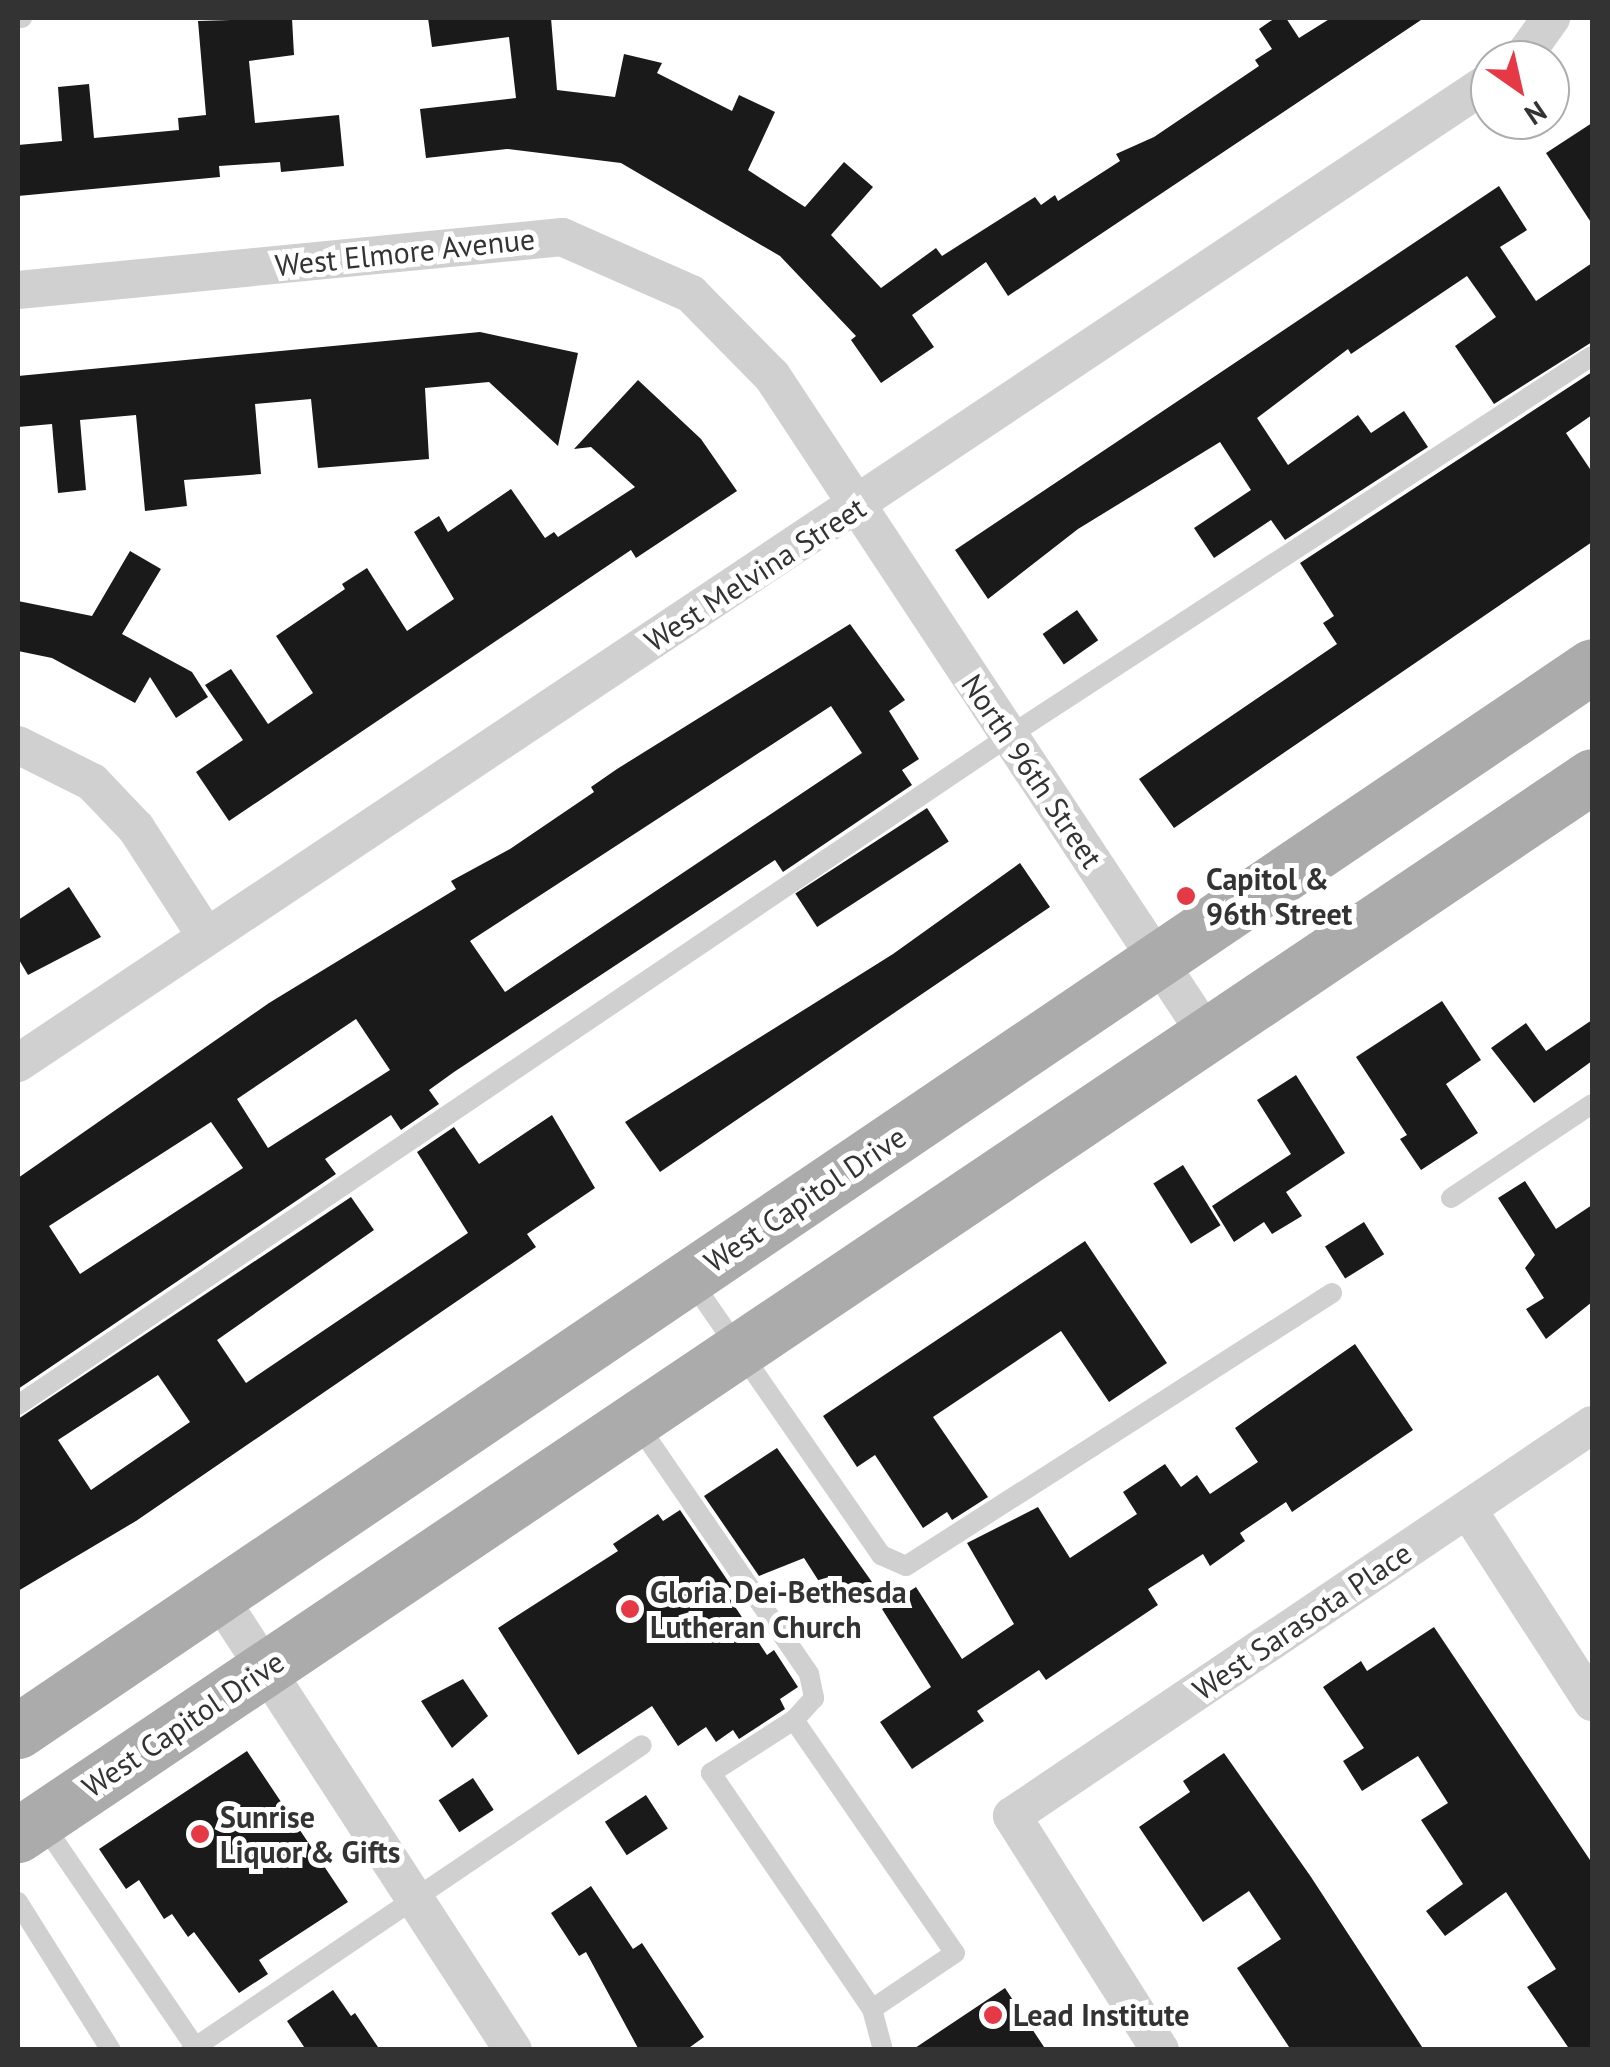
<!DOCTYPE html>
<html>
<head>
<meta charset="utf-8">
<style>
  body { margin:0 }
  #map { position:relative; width:1610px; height:2067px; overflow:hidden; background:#fff; font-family:"PT Sans",sans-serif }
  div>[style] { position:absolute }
  .building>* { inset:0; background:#1a1a1a; transform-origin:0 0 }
  .lane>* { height:20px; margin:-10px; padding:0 10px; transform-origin:10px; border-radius:10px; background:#d0d0d0 }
  .street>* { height:38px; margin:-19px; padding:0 19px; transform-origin:19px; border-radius:19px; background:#d0d0d0 }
  .primary>* { height:55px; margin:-27.5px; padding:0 27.5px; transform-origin:27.5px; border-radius:27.5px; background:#ababab }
  .dots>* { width:28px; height:28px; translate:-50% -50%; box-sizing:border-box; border:5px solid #fff; border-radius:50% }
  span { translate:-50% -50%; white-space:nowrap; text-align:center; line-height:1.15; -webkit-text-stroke:10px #fff; paint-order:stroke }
  .street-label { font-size:30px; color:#333 }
  .poi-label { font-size:30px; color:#333; font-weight:700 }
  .left { translate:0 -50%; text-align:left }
  .frame { position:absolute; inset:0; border:20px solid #333; pointer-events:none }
  .north { position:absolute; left:1470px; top:40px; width:100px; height:100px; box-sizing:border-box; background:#fff; border:2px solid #adadad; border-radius:50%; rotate:146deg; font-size:28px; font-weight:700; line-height:40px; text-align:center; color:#333 }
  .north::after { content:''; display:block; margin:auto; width:35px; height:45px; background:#e63946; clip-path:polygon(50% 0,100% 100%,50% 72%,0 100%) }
</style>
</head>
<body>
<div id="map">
  <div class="building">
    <div style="clip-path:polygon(292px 18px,294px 55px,249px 61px,255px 123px,339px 115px,344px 166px,281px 172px,280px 162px,219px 166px,220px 177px,18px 196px,18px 145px,62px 141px,58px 87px,89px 84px,94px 138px,179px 130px,178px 118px,206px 115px,198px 21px)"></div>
    <div style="clip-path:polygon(428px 18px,551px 18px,557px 90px,615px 97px,624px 54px,662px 63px,657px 73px,732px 111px,739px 95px,775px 112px,748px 170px,805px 207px,844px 162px,873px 187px,831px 235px,881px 288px,936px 248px,942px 256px,1035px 197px,1041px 205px,1055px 195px,1058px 201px,1120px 161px,1116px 154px,1154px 137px,1259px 66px,1255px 60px,1272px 49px,1259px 29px,1275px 18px,1286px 18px,1299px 38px,1331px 18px,1424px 18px,1008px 296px,986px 262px,912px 315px,934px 347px,881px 383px,851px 340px,856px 336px,780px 256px,621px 163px,507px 149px,426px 158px,420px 109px,516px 98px,509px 37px,432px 47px)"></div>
    <div style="clip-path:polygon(1592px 123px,1592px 224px,1546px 153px)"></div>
    <div style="clip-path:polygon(1499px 186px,1527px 230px,1500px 247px,1536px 301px,1592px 263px,1592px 342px,1494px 404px,1455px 346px,1496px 317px,1467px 276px,1351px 354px,1348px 349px,1257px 418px,1288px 465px,1358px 415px,1371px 433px,1404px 411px,1428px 447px,1285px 540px,1271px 520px,1214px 558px,1194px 528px,1251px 490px,1220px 442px,1078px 529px,988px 599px,955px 550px)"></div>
    <div style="clip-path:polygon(480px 332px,578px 353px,558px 446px,489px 382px,425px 388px,429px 459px,318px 468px,311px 399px,255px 404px,261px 474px,184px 480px,187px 506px,145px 511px,136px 415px,80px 420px,86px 490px,58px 493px,52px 424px,18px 427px,18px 376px)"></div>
    <div style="clip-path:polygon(1592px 372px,1592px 415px,1566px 433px,1592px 472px,1592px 542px,1174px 828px,1139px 779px,1337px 644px,1323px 623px,1334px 616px,1300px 563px)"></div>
    <div style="clip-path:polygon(638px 380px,701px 439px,737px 491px,636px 558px,631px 550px,229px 821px,196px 772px,243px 740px,205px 685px,231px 669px,268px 724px,313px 693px,276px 636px,345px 589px,342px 584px,367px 568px,407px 631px,454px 599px,414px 532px,439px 516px,448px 532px,511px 489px,545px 538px,554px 532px,558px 537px,635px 487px,591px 447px,574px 449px)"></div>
    <div style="clip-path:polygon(130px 551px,161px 569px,122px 634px,192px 672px,208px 697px,176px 718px,150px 677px,135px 703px,52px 658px,18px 651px,18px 601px,92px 616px)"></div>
    <div style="left:1077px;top:610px;width:37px;height:42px;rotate:55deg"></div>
    <div style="clip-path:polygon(evenodd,850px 624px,905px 700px,889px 711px,919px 759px,902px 770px,912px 785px,783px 872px,775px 860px,454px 1072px,429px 1090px,439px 1104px,401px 1130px,391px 1115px,325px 1159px,336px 1174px,18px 1389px,18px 1178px,269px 1003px,456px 889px,451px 881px,510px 849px,594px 792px,591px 787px,617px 769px,850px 624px,831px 706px,862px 753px,505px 992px,470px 941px,831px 706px,850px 624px,356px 1019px,390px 1070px,268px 1148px,237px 1099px,356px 1019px,850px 624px,211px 1122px,243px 1168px,80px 1274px,49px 1226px,211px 1122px)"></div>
    <div style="left:927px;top:808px;width:40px;height:157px;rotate:57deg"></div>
    <div style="clip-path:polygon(1020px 863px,1050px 907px,660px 1172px,625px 1122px,893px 954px)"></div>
    <div style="clip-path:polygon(69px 887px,101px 937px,28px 975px,18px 958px,18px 920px)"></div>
    <div style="clip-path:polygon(1442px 1001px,1481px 1060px,1446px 1084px,1478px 1133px,1421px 1170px,1400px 1139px,1407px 1135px,1356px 1057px)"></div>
    <div style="clip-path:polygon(1592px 1020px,1592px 1061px,1534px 1103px,1491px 1048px,1526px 1023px,1546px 1051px)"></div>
    <div style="clip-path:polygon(1296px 1075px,1345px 1153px,1286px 1192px,1302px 1216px,1272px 1234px,1264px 1222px,1234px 1242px,1212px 1206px,1291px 1154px,1257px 1100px)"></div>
    <div style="clip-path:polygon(evenodd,552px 1115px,595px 1188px,527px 1234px,536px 1247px,136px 1521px,18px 1591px,18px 1419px,351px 1197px,374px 1230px,217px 1340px,246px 1383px,468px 1233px,417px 1152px,454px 1127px,479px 1164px,552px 1115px,158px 1375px,190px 1422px,91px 1490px,58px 1440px,158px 1375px)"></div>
    <div style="left:1183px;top:1165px;width:71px;height:35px;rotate:58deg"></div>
    <div style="clip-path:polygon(1525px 1181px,1556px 1229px,1592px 1205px,1592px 1302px,1546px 1339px,1526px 1309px,1544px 1298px,1525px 1268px,1535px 1255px,1498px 1198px)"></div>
    <div style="left:1364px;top:1222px;width:38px;height:46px;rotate:58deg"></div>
    <div style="clip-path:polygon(1085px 1241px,1167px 1363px,1109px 1402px,1061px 1331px,933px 1417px,988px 1497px,952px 1520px,947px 1512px,923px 1528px,875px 1455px,857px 1467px,823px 1416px)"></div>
    <div style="clip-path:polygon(1355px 1344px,1413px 1430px,1292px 1512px,1286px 1502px,1240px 1533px,1245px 1541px,1210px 1566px,1203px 1554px,1148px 1589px,1158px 1605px,1046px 1680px,1039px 1670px,977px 1711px,984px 1721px,912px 1769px,880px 1722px,931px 1687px,882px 1609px,916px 1587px,962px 1659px,1014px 1624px,967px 1543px,1038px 1507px,1070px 1558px,1137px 1514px,1123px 1492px,1165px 1464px,1181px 1487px,1197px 1475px,1210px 1494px,1258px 1462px,1235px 1428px)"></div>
    <div style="clip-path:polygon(777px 1448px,872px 1582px,834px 1605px,804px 1558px,759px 1576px,704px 1496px)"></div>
    <div style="clip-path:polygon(680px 1510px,732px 1587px,724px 1590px,767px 1655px,774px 1650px,798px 1687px,780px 1699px,785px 1709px,739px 1739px,733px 1730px,716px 1742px,706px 1727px,678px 1746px,652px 1706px,578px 1755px,498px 1628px,618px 1551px,613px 1544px,658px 1514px,663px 1521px)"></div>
    <div style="clip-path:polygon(1434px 1627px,1592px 1863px,1592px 2050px,1570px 2050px,1527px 1987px,1556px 1969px,1506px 1892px,1445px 1936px,1426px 1911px,1463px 1884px,1421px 1820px,1448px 1803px,1418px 1756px,1362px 1791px,1343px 1761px,1364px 1748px,1323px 1687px,1361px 1661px,1367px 1671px)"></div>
    <div style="clip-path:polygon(463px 1679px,488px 1716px,452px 1748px,421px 1701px)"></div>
    <div style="clip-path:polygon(247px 1751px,348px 1902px,259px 1960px,268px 1974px,239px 1993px,194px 1932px,188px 1937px,172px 1914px,164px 1919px,139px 1880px,126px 1889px,99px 1849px)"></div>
    <div style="clip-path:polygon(1224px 1753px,1311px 1877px,1424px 2050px,1291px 2050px,1237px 1968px,1281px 1939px,1249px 1891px,1203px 1922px,1139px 1827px,1190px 1792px,1183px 1781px)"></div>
    <div style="left:473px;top:1778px;width:38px;height:41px;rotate:57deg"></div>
    <div style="left:646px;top:1795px;width:40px;height:49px;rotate:57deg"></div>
    <div style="clip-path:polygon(591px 1886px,633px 1949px,642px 1943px,704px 2037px,686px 2050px,639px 2050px,586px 1952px,579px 1956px,551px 1913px)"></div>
    <div style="clip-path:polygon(1005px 1988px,1046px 2050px,912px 2050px)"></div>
    <div style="clip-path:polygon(333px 1990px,351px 2016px,355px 2013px,380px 2050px,306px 2050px,287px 2021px)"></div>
  </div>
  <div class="lane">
    <div style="left:18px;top:18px;width:4px"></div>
    <div style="left:1451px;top:1198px;width:169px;rotate:-33.7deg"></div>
    <div style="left:690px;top:1279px;width:336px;rotate:55.3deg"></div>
    <div style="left:881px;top:1555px;width:27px;rotate:24deg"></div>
    <div style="left:906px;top:1566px;width:506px;rotate:-32.65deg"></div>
    <div style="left:18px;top:1405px;width:1196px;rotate:-34.02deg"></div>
    <div style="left:1009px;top:736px;width:696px;rotate:-33.1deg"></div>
    <div style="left:636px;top:1422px;width:306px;rotate:55.5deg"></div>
    <div style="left:809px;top:1674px;width:25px;rotate:78deg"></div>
    <div style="left:814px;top:1698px;width:30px;rotate:132deg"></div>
    <div style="left:794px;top:1720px;width:283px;rotate:55.4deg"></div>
    <div style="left:955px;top:1953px;width:100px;rotate:146deg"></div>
    <div style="left:872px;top:2009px;width:286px;rotate:-124.3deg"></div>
    <div style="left:711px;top:1773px;width:98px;rotate:-32.6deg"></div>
    <div style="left:41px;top:1821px;width:273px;rotate:55.7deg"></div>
    <div style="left:18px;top:1902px;width:175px;rotate:57.9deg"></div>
    <div style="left:872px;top:2009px;width:42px;rotate:75deg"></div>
    <div style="left:191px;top:2050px;width:544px;rotate:-34.07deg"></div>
  </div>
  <div class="street">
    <div style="left:1521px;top:60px;width:52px;rotate:-54.5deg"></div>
    <div style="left:18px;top:290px;width:547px;rotate:-5.56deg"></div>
    <div style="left:562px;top:237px;width:141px;rotate:23.8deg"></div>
    <div style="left:691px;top:294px;width:115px;rotate:45.4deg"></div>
    <div style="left:772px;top:376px;width:790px;rotate:56.57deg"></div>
    <div style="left:18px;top:745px;width:83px;rotate:26.6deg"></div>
    <div style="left:92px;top:782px;width:64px;rotate:46.3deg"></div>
    <div style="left:136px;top:828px;width:129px;rotate:57.1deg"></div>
    <div style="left:18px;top:1063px;width:1769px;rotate:-33.71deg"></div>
    <div style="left:1468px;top:1510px;width:229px;rotate:57.1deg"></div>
    <div style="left:218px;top:1596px;width:541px;rotate:56.99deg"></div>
    <div style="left:1160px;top:2050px;width:277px;rotate:-122.3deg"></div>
    <div style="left:1012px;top:1816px;width:699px;rotate:-33.99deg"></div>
  </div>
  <div class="primary">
    <div style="left:18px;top:1731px;width:1900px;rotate:-34.08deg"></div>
    <div style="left:18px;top:1835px;width:1897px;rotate:-33.93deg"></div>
  </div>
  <div class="dots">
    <div style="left:1186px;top:896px;background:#e63946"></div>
    <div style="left:630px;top:1609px;background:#e63946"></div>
    <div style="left:200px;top:1834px;background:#e63946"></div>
    <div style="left:993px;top:2015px;background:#e63946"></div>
  </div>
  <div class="street-label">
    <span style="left:405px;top:252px;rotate:-6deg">West Elmore Avenue</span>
    <span style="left:755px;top:574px;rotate:-33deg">West Melvina Street</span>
    <span style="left:1032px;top:771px;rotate:56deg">North 96th Street</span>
    <span style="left:805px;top:1199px;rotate:-34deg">West Capitol Drive</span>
    <span style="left:1302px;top:1621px;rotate:-34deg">West Sarasota Place</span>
    <span style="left:183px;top:1724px;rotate:-34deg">West Capitol Drive</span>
  </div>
  <div class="poi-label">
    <span class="left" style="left:1206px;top:896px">Capitol &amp;<br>96th Street</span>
    <span class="left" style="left:650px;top:1609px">Gloria Dei-Bethesda<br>Lutheran Church</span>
    <span class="left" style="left:220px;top:1834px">Sunrise<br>Liquor &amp; Gifts</span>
    <span class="left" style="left:1013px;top:2015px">Lead Institute</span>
  </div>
  <div class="frame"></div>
  <div class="north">N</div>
</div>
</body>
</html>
